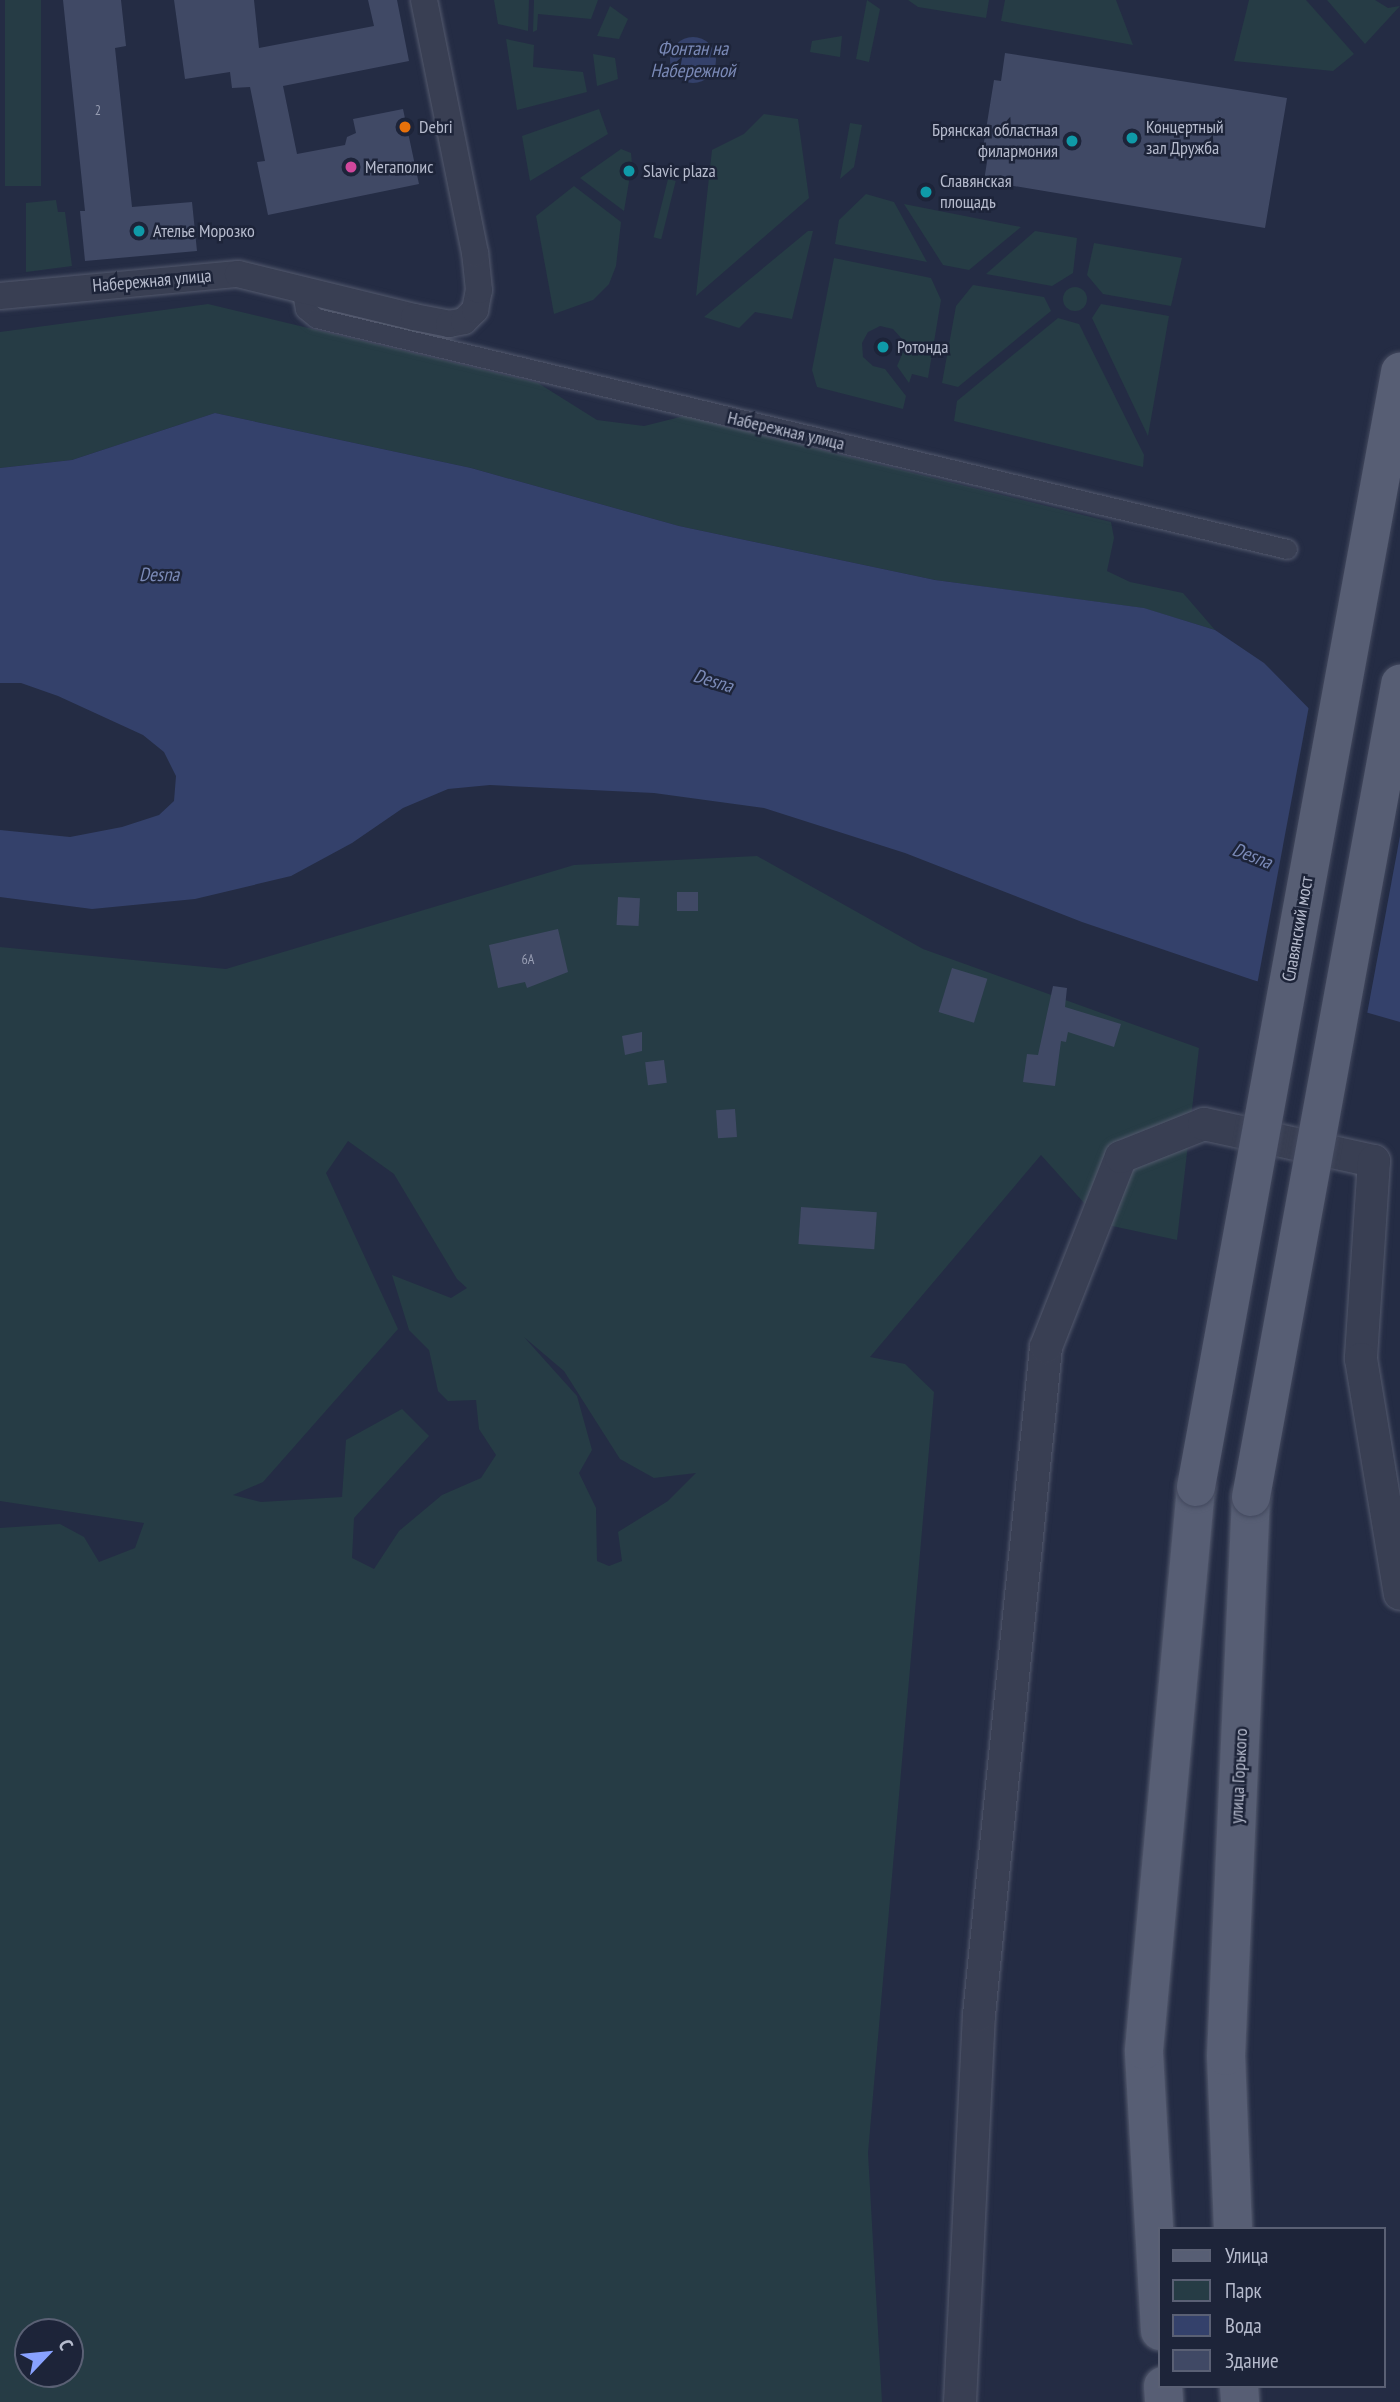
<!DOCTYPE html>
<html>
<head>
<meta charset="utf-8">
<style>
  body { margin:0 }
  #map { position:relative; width:1400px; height:2402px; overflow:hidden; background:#242c44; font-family:"PT Sans Narrow",sans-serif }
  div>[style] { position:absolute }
  .green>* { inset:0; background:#263c45; transform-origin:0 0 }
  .round { border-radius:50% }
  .water>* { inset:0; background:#34416b }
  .pier>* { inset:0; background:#242c44 }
  .building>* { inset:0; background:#404965; transform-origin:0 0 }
  .roads { filter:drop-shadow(0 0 2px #545a6e) drop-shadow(0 0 2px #545a6e) }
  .pedestrian>* { height:19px; margin:-9.5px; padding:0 9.5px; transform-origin:9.5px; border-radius:9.5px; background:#393f53 }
  .minor>* { height:26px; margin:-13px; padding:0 13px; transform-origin:13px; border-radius:13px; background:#393f53 }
  .tertiary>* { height:32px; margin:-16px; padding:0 16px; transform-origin:16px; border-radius:16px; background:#393f53 }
  .primary>* { height:38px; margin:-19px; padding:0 19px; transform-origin:19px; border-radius:19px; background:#575e74 }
  .bridges { filter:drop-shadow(0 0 2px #42485d) drop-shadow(0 0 2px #42485d) }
  .primary-bridge>* { height:38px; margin:-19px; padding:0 19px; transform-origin:19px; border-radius:19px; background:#575e74 }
  .dots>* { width:19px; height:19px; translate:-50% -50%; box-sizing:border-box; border:4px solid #1d2439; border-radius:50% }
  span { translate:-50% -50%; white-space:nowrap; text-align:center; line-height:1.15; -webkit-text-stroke:5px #1d2439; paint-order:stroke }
  .number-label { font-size:14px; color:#989eb3 }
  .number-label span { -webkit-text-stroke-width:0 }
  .poi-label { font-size:18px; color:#b6bbcd }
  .left { translate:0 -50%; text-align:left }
  .right { translate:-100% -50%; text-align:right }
  .street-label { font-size:18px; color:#b6bbcd }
  .water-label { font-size:19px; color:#7b8ab7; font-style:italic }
  .legend { position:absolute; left:1158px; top:2227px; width:228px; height:161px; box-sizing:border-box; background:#1d2439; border:2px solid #5a6074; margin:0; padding:9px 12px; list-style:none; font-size:21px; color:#b6bbcd }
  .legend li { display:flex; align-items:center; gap:14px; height:35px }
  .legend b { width:35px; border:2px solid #5a6074 }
  .north { position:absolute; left:14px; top:2318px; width:70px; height:70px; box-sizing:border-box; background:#1d2439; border:2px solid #5a6074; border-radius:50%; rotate:64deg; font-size:19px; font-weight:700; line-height:28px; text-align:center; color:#b6bbcd }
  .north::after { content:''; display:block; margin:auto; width:24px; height:32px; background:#89a2ff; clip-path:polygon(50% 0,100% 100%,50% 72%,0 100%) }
</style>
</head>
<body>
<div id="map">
  <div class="green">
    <div style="left:5px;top:0;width:36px;height:186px"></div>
    <div style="clip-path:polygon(494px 0,529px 0,528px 31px,498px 24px)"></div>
    <div style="clip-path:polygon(534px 0,598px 0,591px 19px,538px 14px,537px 30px,533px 32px)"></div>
    <div style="clip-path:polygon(867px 0,880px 9px,869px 62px,856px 59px)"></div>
    <div style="clip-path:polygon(908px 0,989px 0,986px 18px,918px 7px)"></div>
    <div style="clip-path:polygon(1005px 0,1116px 0,1133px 45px,1001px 21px)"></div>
    <div style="clip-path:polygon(1249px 0,1306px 0,1354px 54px,1333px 71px,1234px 61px)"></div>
    <div style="clip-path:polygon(1327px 0,1375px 0,1388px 8px,1400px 6px,1365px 44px)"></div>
    <div style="clip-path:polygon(610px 6px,628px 19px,619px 39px,597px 36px)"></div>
    <div style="clip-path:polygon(842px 36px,840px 57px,810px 52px,812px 41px)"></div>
    <div style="clip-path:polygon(506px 39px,534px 45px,533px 67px,583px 72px,587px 92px,517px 110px)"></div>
    <div style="clip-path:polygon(593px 54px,615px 58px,618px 79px,597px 86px)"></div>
    <div style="clip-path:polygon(599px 109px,608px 134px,530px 181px,522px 136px)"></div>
    <div style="clip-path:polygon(764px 114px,798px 119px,809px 198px,696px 296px,712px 150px,744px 134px)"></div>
    <div style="clip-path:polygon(850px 123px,862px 125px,854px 167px,840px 179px)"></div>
    <div style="clip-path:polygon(621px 149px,631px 153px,632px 164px,624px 211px,580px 178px)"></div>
    <div style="left:668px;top:179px;width:8px;height:60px;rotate:14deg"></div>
    <div style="clip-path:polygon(574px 186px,621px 222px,616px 266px,609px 284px,593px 300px,554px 314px,536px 216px)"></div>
    <div style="clip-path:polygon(866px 194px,894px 202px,927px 262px,835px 244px,839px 220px)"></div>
    <div style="clip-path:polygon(56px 200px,58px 212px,65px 212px,72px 266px,26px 272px,26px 203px)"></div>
    <div style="clip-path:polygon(904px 204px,1021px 227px,969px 270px,943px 265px)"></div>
    <div style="clip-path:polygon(808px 231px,813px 231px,792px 319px,755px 312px,739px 328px,704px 317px)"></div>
    <div style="clip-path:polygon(1035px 231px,1077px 238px,1073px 273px,1052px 286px,986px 274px)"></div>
    <div style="clip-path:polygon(1094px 243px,1182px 258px,1171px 306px,1103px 294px,1087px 275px)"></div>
    <div style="clip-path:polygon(834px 258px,931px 278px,941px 300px,928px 378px,912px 374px,909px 383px,897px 366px,903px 352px,902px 339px,893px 329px,880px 326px,868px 332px,862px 343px,863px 357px,873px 366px,885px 369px,906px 396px,903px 409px,817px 387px,812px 370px)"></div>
    <div style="clip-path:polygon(973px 285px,1044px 297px,1051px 311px,958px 387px,942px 383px,956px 306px)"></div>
    <div class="round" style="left:1063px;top:287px;width:24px;height:24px"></div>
    <div style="clip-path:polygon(208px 304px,538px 383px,597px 420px,644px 426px,684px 416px,1111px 522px,1114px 538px,1107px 571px,1130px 582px,1183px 593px,1215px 630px,1143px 608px,935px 580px,679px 526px,471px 468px,215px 413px,72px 460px,0 468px,0 332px)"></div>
    <div style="clip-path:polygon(1101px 304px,1169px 316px,1148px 436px,1092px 318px)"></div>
    <div style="clip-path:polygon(1058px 318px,1079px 324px,1144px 455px,1143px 467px,954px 421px,957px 401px)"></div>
    <div style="clip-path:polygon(evenodd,757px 856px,923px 949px,1199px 1048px,1177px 1240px,1103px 1224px,1041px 1155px,870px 1357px,905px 1364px,934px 1392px,868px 2153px,882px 2402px,0 2402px,0 1528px,60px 1524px,84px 1537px,99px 1562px,135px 1548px,144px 1523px,0 1501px,0 947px,226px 969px,574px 865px,757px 856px,348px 1141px,394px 1174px,457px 1279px,467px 1288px,451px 1298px,392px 1275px,409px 1330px,429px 1350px,438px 1391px,448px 1401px,476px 1400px,479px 1429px,496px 1455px,481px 1478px,442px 1495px,399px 1531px,374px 1569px,352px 1558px,354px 1518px,429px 1436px,402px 1409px,346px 1440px,342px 1497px,261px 1502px,233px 1495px,263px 1482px,398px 1329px,326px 1173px,348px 1141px,757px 856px,524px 1337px,564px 1371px,620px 1459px,654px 1478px,696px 1473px,668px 1501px,618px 1532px,622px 1561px,609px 1566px,597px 1561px,596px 1508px,579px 1473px,592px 1450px,577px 1396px,524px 1337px,757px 856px,28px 2332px,70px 2332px,70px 2374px,28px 2374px,28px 2332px)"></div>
  </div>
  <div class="water">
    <div class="round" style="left:670px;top:37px;width:46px;height:46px"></div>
    <div style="clip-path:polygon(215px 413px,471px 468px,679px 526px,935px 580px,1144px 608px,1215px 630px,1264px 663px,1400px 801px,1400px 1022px,1253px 980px,1082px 922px,905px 853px,764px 808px,654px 793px,490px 785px,448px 789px,403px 808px,352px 843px,291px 876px,195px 899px,92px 909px,0 897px,0 830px,70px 837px,122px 827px,159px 815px,174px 801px,176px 776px,164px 752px,143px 735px,58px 696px,21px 683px,0 683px,0 468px,72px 460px)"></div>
  </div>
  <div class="pier">
    <div style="clip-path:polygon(1309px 706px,1400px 797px,1400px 836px,1367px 1014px,1257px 985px)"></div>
  </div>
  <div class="building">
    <div style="clip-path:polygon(63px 0,121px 0,126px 46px,115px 48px,132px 207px,192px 202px,197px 251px,85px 261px,80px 211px,85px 211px)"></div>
    <div style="clip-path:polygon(174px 0,254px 0,259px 48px,374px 26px,368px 0,397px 0,409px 61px,283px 86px,297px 154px,345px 145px,347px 137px,356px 133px,353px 119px,403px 109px,419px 184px,268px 215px,257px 162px,265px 161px,250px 87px,232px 88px,230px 72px,185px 79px)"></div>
    <div style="clip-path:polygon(1005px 53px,1287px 98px,1265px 228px,984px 181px,989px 149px,983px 148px,994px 80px,1001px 81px)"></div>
    <div style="left:677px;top:892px;width:21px;height:19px"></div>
    <div style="left:618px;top:897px;width:22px;height:28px;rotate:3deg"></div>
    <div style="clip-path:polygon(558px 929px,568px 972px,527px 988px,525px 982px,498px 988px,489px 945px)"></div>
    <div style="left:952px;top:968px;width:37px;height:46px;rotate:17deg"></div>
    <div style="clip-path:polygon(1053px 986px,1067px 988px,1065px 1007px,1121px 1024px,1114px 1047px,1068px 1032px,1066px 1042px,1061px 1041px,1055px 1086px,1023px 1082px,1027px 1054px,1038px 1055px)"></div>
    <div style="clip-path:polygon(642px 1032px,642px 1051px,625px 1055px,622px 1036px)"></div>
    <div style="left:664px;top:1060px;width:23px;height:19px;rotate:83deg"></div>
    <div style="left:735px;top:1109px;width:28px;height:19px;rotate:86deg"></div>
    <div style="left:801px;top:1207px;width:76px;height:37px;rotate:4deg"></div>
  </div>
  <div class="roads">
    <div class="pedestrian">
      <div style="left:302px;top:292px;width:17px;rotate:80deg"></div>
      <div style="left:305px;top:309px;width:14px;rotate:39deg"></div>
      <div style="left:316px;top:318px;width:998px;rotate:13.38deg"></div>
    </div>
    <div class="minor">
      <div style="left:0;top:296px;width:239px;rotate:-5.3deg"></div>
      <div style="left:238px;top:274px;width:181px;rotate:13.7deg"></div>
      <div style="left:414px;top:317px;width:36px;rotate:11deg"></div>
      <div style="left:449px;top:324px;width:15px;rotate:-11deg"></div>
      <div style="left:464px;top:321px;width:16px;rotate:-45deg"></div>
      <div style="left:475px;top:310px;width:20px;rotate:-79deg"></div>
      <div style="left:479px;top:290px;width:37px;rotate:-96deg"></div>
      <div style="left:475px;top:253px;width:258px;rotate:-101.4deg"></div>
    </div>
    <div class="tertiary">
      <div style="left:960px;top:2402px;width:387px;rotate:-87.2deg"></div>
      <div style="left:979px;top:2015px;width:671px;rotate:-84.27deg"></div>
      <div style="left:1046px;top:1347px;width:204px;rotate:-68.5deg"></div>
      <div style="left:1121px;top:1157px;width:89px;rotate:-21.7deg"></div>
      <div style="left:1204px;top:1124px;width:174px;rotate:12.3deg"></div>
      <div style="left:1374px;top:1161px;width:198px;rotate:93.8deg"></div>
      <div style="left:1361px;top:1359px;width:238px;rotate:80.6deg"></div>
    </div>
    <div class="primary">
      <div style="left:1233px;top:2229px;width:173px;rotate:-92.3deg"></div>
      <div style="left:1226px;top:2056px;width:560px;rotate:-87.44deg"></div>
      <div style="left:1160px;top:2331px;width:281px;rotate:-93.3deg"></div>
      <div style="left:1144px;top:2050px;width:565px;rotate:-84.72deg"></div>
      <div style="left:1163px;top:2386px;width:16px;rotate:86deg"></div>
      <div style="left:1239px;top:2386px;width:16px;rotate:86deg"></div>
    </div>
  </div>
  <div class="bridges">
    <div class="primary-bridge">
      <div style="left:1196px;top:1487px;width:1134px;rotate:-79.63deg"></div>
      <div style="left:1251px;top:1497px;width:827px;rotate:-79.61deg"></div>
    </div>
  </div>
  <div class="dots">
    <div style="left:405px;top:127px;background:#e8710a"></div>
    <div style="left:1132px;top:138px;background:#0f9aa8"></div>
    <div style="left:1072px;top:141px;background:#0f9aa8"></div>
    <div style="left:351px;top:167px;background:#d1479c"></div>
    <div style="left:629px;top:171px;background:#0f9aa8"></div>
    <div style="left:926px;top:192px;background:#0f9aa8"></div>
    <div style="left:139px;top:231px;background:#0f9aa8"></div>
    <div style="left:883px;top:347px;background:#0f9aa8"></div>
  </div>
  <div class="number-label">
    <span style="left:98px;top:110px">2</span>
    <span style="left:528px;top:959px">6А</span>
  </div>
  <div class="poi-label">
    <span class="left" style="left:419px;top:127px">Debri</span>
    <span class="left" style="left:1146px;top:138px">Концертный<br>зал Дружба</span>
    <span class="right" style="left:1058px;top:141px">Брянская областная<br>филармония</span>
    <span class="left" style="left:365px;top:167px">Мегаполис</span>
    <span class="left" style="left:643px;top:171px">Slavic plaza</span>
    <span class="left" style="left:940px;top:192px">Славянская<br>площадь</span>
    <span class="left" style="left:153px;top:231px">Ателье Морозко</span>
    <span class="left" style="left:897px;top:347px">Ротонда</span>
  </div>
  <div class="street-label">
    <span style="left:152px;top:281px;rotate:-5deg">Набережная улица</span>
    <span style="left:786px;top:431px;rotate:13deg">Набережная улица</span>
    <span style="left:1298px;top:929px;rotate:-80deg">Славянский мост</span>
    <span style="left:1239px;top:1776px;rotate:-87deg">улица Горького</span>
  </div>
  <div class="water-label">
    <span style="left:693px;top:60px">Фонтан на<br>Набережной</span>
    <span style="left:159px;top:575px">Desna</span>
    <span style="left:713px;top:681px;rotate:17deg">Desna</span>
    <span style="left:1252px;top:856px;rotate:21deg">Desna</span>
  </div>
  <ul class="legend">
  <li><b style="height:9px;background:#575e74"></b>Улица</li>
  <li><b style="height:19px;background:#263c45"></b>Парк</li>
  <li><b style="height:19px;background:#34416b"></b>Вода</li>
  <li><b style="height:19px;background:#404965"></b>Здание</li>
  </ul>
  <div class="north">С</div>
</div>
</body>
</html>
